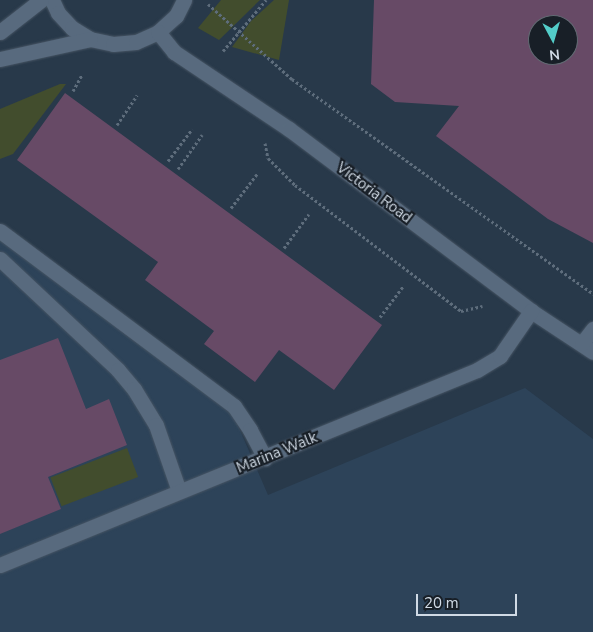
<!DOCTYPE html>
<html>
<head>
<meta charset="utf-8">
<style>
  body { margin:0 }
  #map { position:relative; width:593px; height:632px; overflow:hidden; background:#28394a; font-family:"Nunito Sans",sans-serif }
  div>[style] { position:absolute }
  .built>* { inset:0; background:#2d4359 }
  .green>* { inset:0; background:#424d2d; transform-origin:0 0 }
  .building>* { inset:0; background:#674a66 }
  .path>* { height:3px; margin-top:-1.5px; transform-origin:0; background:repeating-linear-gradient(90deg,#5e6d7c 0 2.5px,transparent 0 5px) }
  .roads { filter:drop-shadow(0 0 1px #465463) drop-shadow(0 0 1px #465463) }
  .minor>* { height:15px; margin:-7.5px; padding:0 7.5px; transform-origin:7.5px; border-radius:7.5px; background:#586a7e }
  span { translate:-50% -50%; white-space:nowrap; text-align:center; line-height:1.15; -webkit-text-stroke:4.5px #181f27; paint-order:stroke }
  .street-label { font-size:15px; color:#d0dae5 }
  .north { position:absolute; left:528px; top:15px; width:50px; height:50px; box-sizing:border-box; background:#181f27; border:1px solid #626a73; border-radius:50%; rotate:174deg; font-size:14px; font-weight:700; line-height:20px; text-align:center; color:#d0dae5 }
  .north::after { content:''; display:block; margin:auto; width:18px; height:22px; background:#53cdc9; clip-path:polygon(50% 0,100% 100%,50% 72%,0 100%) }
  .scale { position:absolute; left:416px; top:594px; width:101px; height:22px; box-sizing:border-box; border:2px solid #d0dae5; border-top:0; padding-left:6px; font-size:15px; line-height:18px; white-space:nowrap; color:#d0dae5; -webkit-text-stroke:4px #181f27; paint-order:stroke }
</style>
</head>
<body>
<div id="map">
  <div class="built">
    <div style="clip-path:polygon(0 236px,232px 412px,268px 495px,525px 388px,593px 439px,593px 632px,0 632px)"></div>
  </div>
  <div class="green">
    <div style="clip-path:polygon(221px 0,260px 0,219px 40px,198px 28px)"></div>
    <div style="clip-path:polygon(274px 0,289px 0,279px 60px,232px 47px,251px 21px)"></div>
    <div style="clip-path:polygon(60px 84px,66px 84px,13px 154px,0 159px,0 109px)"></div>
    <div style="left:127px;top:448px;width:31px;height:82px;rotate:69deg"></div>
  </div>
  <div class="building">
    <div style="clip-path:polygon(evenodd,374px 0,593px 0,593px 243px,548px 219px,436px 136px,459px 106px,395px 102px,371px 84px,374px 0,538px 25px,568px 25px,568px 55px,538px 55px,538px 25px)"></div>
    <div style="clip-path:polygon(65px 93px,382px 325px,334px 390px,279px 350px,255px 382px,204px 344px,214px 331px,145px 280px,158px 262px,17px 160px)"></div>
    <div style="clip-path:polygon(58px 338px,86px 409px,109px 399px,127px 445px,48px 477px,61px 509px,0 534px,0 360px)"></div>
  </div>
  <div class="path">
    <div style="left:208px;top:4px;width:113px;rotate:41.8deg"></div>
    <div style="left:292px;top:79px;width:370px;rotate:35.5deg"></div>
    <div style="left:223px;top:51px;width:67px;rotate:-49.9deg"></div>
    <div style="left:73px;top:91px;width:18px;rotate:-61deg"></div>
    <div style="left:117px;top:125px;width:36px;rotate:-56deg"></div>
    <div style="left:265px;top:143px;width:15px;rotate:79deg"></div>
    <div style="left:268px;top:158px;width:38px;rotate:45deg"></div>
    <div style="left:295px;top:185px;width:208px;rotate:37.2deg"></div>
    <div style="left:461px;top:311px;width:22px;rotate:-13deg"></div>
    <div style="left:168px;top:161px;width:40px;rotate:-53deg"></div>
    <div style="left:178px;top:169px;width:42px;rotate:-54.8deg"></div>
    <div style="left:231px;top:208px;width:43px;rotate:-52.6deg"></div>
    <div style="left:284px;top:248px;width:42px;rotate:-53.7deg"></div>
    <div style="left:380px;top:317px;width:38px;rotate:-53deg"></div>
  </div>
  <div class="roads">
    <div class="minor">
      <div style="left:52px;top:0;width:14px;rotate:65deg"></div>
      <div style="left:58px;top:13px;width:21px;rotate:47deg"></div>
      <div style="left:72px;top:28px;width:21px;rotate:31deg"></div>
      <div style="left:90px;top:39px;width:24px;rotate:12deg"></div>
      <div style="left:113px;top:44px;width:23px;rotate:-5deg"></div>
      <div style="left:136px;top:42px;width:24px;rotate:-24deg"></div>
      <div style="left:158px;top:32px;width:24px;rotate:-42deg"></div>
      <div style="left:176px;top:16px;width:18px;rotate:-63deg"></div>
      <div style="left:0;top:32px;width:52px;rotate:-38deg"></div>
      <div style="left:158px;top:32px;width:26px;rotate:51deg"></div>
      <div style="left:174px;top:52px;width:138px;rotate:33.8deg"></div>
      <div style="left:289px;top:129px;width:303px;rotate:36.9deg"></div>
      <div style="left:531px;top:311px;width:74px;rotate:33.5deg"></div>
      <div style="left:0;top:59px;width:92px;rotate:-12.5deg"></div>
      <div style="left:0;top:231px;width:292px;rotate:36.8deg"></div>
      <div style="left:234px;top:406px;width:29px;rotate:56deg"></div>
      <div style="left:250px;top:430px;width:32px;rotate:62deg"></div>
      <div style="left:0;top:259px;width:162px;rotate:43.2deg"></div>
      <div style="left:118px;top:370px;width:25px;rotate:50deg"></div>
      <div style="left:134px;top:389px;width:42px;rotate:58.6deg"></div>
      <div style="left:156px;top:425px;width:70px;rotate:70.8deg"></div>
      <div style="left:582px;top:343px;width:18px;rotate:-52deg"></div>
      <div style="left:0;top:565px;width:515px;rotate:-22.23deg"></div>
      <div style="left:477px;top:370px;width:27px;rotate:-31deg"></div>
      <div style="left:500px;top:356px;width:55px;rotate:-55.4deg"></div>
    </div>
  </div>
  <div class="street-label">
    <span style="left:374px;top:193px;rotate:37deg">Victoria Road</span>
    <span style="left:277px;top:453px;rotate:-22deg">Marina Walk</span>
  </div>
  <div class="north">N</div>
  <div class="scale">20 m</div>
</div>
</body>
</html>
